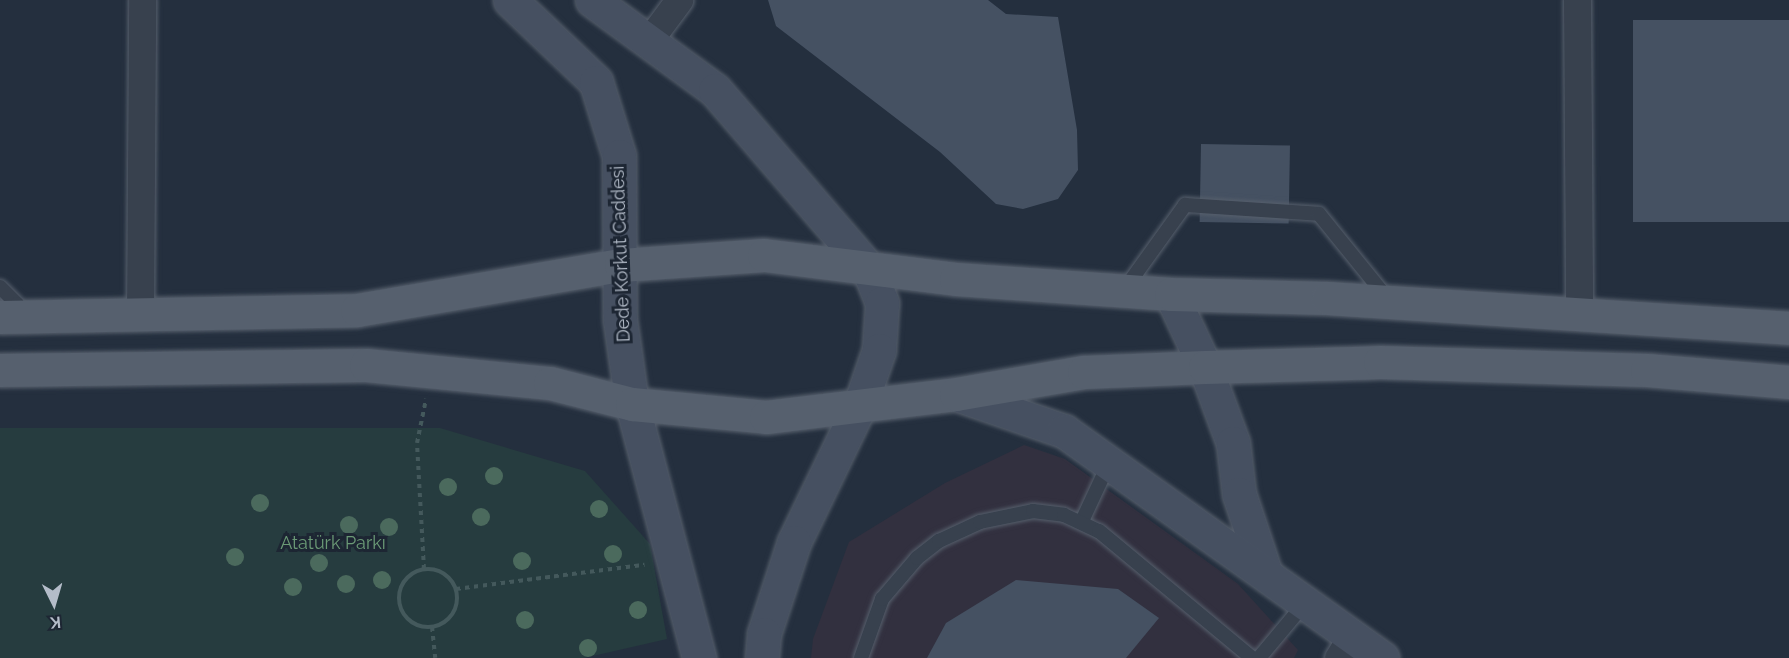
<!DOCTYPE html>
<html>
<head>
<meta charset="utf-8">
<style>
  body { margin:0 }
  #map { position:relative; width:1789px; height:658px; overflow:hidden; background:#242f3e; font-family:Raleway,sans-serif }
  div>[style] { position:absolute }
  .medical>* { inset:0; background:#32303f }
  .green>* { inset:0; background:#263c3f }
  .building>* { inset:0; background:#455162; transform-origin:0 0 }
  .path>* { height:4px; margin-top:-2px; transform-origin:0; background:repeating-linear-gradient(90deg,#44595c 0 4.5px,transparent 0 9px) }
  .path>.ring { margin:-2px; padding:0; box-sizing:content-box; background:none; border:4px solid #44595c; border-radius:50% }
  .roads { filter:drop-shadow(0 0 2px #565f6c) drop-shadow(0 0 2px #565f6c) }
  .service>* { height:14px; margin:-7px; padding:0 7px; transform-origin:7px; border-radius:7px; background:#38414e }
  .minor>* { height:27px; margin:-13.5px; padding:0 13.5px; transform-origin:13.5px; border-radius:13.5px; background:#38414e }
  .secondary>* { height:33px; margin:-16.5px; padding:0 16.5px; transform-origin:16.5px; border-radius:16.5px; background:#465061 }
  .primary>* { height:33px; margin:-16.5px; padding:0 16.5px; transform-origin:16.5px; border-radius:16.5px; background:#56606e }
  .trees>* { width:18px; height:18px; margin:-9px; border-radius:50%; background:#4b6a5d }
  span { translate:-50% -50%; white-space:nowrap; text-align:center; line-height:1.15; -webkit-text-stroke:6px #1d2633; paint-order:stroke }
  .street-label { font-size:18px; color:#b4bcc9 }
  .park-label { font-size:18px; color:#6b9a76 }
  .north { position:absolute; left:24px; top:574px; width:60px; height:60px; -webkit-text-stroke:4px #1d2633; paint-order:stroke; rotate:175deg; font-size:16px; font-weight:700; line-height:24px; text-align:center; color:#b4bcc9 }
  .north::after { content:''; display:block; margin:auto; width:21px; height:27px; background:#b4bcc9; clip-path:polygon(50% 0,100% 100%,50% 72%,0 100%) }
</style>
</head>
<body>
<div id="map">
  <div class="medical">
    <div style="clip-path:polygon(1024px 445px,1065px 459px,1238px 584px,1298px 650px,1294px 658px,811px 658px,813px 639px,849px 542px,945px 483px)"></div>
  </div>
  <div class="green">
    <div style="clip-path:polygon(0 428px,440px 428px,585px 471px,650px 544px,667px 639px,584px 658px,0 658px)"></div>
  </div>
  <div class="building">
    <div style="clip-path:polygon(768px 0,988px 0,1006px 14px,1058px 17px,1077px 130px,1078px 170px,1058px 199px,1023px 209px,996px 204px,940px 152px,776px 26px)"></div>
    <div style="left:1789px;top:20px;width:202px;height:156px;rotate:90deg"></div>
    <div style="left:1201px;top:144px;width:89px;height:78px;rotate:1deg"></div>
    <div style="clip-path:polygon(1016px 580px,1118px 589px,1159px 618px,1126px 658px,927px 658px,946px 623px)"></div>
  </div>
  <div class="path">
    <div class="ring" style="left:399px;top:569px;width:54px;height:54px"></div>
    <div style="left:424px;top:569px;width:126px;rotate:-93.2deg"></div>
    <div style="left:417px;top:443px;width:45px;rotate:-78.4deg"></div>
    <div style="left:456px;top:589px;width:190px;rotate:-7.3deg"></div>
    <div style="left:432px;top:627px;width:31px;rotate:84deg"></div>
  </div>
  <div class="roads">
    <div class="service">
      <div style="left:0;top:287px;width:24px;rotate:45deg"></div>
      <div style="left:17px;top:304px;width:12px;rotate:70deg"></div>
      <div style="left:1124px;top:290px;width:105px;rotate:-54.3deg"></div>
      <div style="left:1185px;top:205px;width:134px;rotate:3.8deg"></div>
      <div style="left:1319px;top:214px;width:108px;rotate:51deg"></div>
      <div style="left:1082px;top:521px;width:64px;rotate:-65deg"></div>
      <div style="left:861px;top:658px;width:63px;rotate:-70.4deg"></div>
      <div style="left:882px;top:599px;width:54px;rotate:-49.5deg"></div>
      <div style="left:917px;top:558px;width:28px;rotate:-38deg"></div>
      <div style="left:939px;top:541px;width:45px;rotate:-24.9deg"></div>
      <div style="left:980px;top:522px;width:54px;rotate:-11.7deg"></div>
      <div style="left:1033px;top:511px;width:31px;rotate:7deg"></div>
      <div style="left:1064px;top:515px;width:38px;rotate:25deg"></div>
      <div style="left:1099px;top:531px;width:199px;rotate:39.7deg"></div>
      <div style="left:1259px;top:658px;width:72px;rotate:-50.1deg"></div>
    </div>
    <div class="minor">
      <div style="left:1577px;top:0;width:314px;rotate:89.6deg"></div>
      <div style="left:650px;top:39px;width:49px;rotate:-53.4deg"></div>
      <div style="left:140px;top:316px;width:316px;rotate:-89.6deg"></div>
      <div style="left:1338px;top:658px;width:26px;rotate:-58deg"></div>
    </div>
    <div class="secondary">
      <div style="left:510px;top:0;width:119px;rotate:43.6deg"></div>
      <div style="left:596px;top:82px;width:77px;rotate:72.7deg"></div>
      <div style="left:619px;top:156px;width:164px;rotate:89.7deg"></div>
      <div style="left:620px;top:320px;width:85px;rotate:81.9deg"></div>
      <div style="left:632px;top:404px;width:263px;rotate:75.2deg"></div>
      <div style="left:592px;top:0;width:152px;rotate:36.2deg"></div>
      <div style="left:715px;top:90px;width:235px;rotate:49.3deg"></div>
      <div style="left:868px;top:268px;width:38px;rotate:68deg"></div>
      <div style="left:882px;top:303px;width:47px;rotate:93.7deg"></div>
      <div style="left:879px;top:350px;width:58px;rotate:109.1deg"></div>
      <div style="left:860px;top:405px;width:152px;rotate:115.7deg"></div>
      <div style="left:794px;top:542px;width:97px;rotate:108.1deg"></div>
      <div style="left:764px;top:634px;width:24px;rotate:95deg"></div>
      <div style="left:1171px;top:294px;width:81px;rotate:65deg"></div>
      <div style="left:1205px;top:367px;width:81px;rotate:69.8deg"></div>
      <div style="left:1233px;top:443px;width:51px;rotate:83.3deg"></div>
      <div style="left:1239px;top:494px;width:82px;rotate:71.6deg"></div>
      <div style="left:956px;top:394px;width:114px;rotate:18.9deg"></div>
      <div style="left:1064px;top:431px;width:391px;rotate:35.5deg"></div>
    </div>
    <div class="primary">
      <div style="left:0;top:317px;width:357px;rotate:-1.1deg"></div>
      <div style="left:357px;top:310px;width:268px;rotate:-9.7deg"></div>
      <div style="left:621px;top:265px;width:143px;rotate:-4deg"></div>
      <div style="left:764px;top:255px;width:193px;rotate:7.1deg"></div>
      <div style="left:956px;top:279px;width:216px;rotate:4deg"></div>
      <div style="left:1171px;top:294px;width:157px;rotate:1.5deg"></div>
      <div style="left:1328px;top:298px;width:462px;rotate:3.7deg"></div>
      <div style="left:0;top:370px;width:366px;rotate:-0.8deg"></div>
      <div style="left:366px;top:365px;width:185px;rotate:5.6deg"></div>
      <div style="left:550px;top:383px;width:85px;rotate:14.4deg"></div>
      <div style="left:632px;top:404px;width:135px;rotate:5.5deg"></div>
      <div style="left:766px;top:417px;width:191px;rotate:-6.9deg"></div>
      <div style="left:956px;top:394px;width:130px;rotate:-9.8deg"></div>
      <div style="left:1084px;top:372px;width:121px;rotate:-2.4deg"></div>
      <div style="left:1205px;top:367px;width:175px;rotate:-1.6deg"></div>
      <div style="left:1380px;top:362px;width:267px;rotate:1.7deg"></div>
      <div style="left:1647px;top:370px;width:143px;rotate:4.8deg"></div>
    </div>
  </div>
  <div class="trees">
    <div style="left:494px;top:476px"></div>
    <div style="left:448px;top:487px"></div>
    <div style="left:260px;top:503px"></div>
    <div style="left:599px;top:509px"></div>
    <div style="left:481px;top:517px"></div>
    <div style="left:349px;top:525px"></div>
    <div style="left:389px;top:527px"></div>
    <div style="left:613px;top:554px"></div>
    <div style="left:235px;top:557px"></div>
    <div style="left:522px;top:561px"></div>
    <div style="left:319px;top:563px"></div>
    <div style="left:382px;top:580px"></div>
    <div style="left:346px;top:584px"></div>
    <div style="left:293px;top:587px"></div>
    <div style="left:638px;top:610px"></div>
    <div style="left:525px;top:620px"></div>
    <div style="left:588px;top:648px"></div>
  </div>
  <div class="street-label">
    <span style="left:621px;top:254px;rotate:-92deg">Dede Korkut Caddesi</span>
  </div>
  <div class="park-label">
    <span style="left:333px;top:543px">Atatürk Parkı</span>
  </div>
  <div class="north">K</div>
</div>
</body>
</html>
